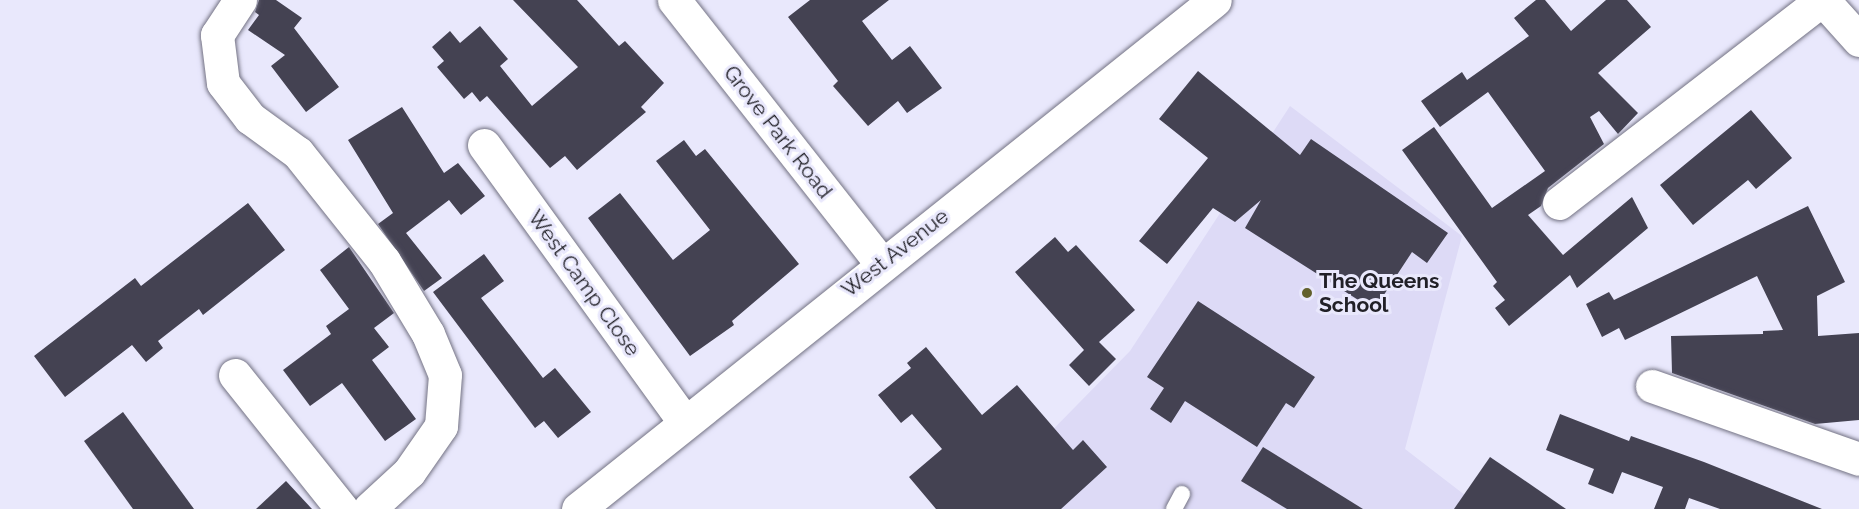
<!DOCTYPE html>
<html>
<head>
<meta charset="utf-8">
<style>
  body { margin:0 }
  #map { position:relative; width:1859px; height:509px; overflow:hidden; background:#e9e8fc; font-family:Raleway,sans-serif }
  div>[style] { position:absolute }
  .built>* { inset:0; background:#dddaf6 }
  .building>* { inset:0; background:#444252 }
  .roads { filter:drop-shadow(0 0 2px #737283) drop-shadow(0 0 2px #737283) }
  .service>* { height:16px; margin:-8px; padding:0 8px; transform-origin:8px; border-radius:8px; background:#fff }
  .minor>* { height:33px; margin:-16.5px; padding:0 16.5px; transform-origin:16.5px; border-radius:16.5px; background:#fff }
  .tertiary>* { height:33px; margin:-16.5px; padding:0 16.5px; transform-origin:16.5px; border-radius:16.5px; background:#fff }
  .primary>* { height:33px; margin:-16.5px; padding:0 16.5px; transform-origin:16.5px; border-radius:16.5px; background:#fff }
  .dots>* { width:16px; height:16px; translate:-50% -50%; box-sizing:border-box; border:3px solid #e9e8fc; border-radius:50% }
  span { translate:-50% -50%; white-space:nowrap; text-align:center; line-height:1.15; -webkit-text-stroke:6px #e9e8fc; paint-order:stroke }
  .street-label { font-size:21px; color:#212027 }
  .poi-label { font-size:21px; color:#212027; font-weight:700 }
  .left { translate:0 -50%; text-align:left }
</style>
</head>
<body>
<div id="map">
  <div class="built">
    <div style="clip-path:polygon(1290px 106px,1462px 236px,1405px 449px,1483px 509px,965px 509px,1023px 460px,1130px 351px)"></div>
  </div>
  <div class="building">
    <div style="clip-path:polygon(259px 0,276px 0,302px 18px,294px 28px,339px 87px,306px 112px,271px 66px,285px 55px,248px 30px,259px 15px,255px 12px)"></div>
    <div style="clip-path:polygon(513px 0,577px 0,619px 46px,625px 41px,664px 83px,641px 107px,646px 112px,577px 170px,565px 156px,550px 168px,487px 96px,480px 102px,472px 92px,464px 99px,437px 67px,444px 61px,432px 47px,450px 31px,460px 43px,480px 26px,508px 59px,500px 66px,532px 106px,578px 67px)"></div>
    <div style="clip-path:polygon(810px 0,889px 0,862px 21px,892px 60px,910px 46px,942px 88px,907px 113px,898px 101px,868px 126px,833px 86px,838px 81px,788px 17px)"></div>
    <div style="clip-path:polygon(1536px 0,1545px 0,1571px 31px,1606px 0,1627px 0,1651px 27px,1598px 73px,1638px 113px,1618px 134px,1599px 111px,1590px 117px,1604px 144px,1548px 188px,1541px 206px,1528px 215px,1563px 255px,1632px 197px,1648px 228px,1577px 288px,1570px 275px,1509px 326px,1495px 308px,1505px 300px,1493px 286px,1497px 282px,1402px 150px,1434px 127px,1492px 208px,1545px 171px,1488px 92px,1440px 127px,1421px 101px,1462px 72px,1467px 80px,1529px 36px,1514px 18px)"></div>
    <div style="clip-path:polygon(1198px 71px,1300px 155px,1311px 139px,1448px 233px,1427px 263px,1412px 252px,1374px 310px,1245px 228px,1261px 200px,1235px 222px,1213px 208px,1167px 264px,1139px 241px,1208px 158px,1159px 119px)"></div>
    <div style="clip-path:polygon(402px 107px,444px 173px,458px 163px,485px 196px,461px 215px,449px 200px,406px 233px,442px 278px,424px 291px,378px 224px,393px 213px,348px 140px)"></div>
    <div style="clip-path:polygon(1751px 110px,1792px 158px,1756px 189px,1748px 180px,1693px 225px,1660px 185px)"></div>
    <div style="clip-path:polygon(684px 140px,696px 156px,705px 149px,799px 264px,732px 321px,734px 325px,690px 356px,588px 218px,620px 193px,673px 260px,710px 230px,656px 161px)"></div>
    <div style="clip-path:polygon(248px 203px,285px 250px,203px 315px,199px 309px,158px 341px,163px 348px,146px 362px,132px 345px,65px 397px,34px 356px,135px 278px,141px 286px)"></div>
    <div style="clip-path:polygon(1808px 206px,1845px 282px,1817px 296px,1818px 336px,1859px 333px,1859px 420px,1815px 424px,1672px 373px,1671px 336px,1763px 334px,1763px 331px,1783px 330px,1757px 276px,1625px 340px,1619px 328px,1602px 337px,1586px 304px,1609px 292px,1614px 300px)"></div>
    <div style="clip-path:polygon(1055px 237px,1068px 252px,1076px 245px,1135px 310px,1099px 342px,1116px 359px,1089px 386px,1069px 365px,1084px 350px,1015px 272px)"></div>
    <div style="clip-path:polygon(349px 247px,394px 313px,374px 328px,389px 347px,372px 360px,416px 419px,385px 441px,342px 383px,310px 406px,283px 370px,331px 334px,326px 326px,349px 309px,320px 270px)"></div>
    <div style="clip-path:polygon(484px 254px,504px 281px,481px 298px,543px 378px,555px 368px,591px 412px,558px 438px,544px 421px,535px 428px,433px 292px)"></div>
    <div style="clip-path:polygon(1198px 301px,1315px 377px,1294px 408px,1286px 403px,1257px 447px,1185px 401px,1171px 423px,1150px 409px,1164px 388px,1147px 377px)"></div>
    <div style="clip-path:polygon(926px 347px,982px 415px,1017px 385px,1073px 450px,1083px 440px,1107px 467px,1061px 509px,936px 509px,909px 477px,942px 449px,912px 414px,901px 423px,878px 395px,911px 368px,907px 363px)"></div>
    <div style="clip-path:polygon(123px 412px,194px 509px,133px 509px,84px 441px)"></div>
    <div style="clip-path:polygon(1560px 414px,1629px 441px,1631px 436px,1704px 462px,1822px 509px,1720px 509px,1689px 498px,1685px 509px,1654px 509px,1663px 487px,1622px 472px,1613px 494px,1588px 484px,1594px 469px,1546px 450px)"></div>
    <div style="clip-path:polygon(1263px 447px,1363px 509px,1287px 509px,1241px 481px)"></div>
    <div style="clip-path:polygon(1490px 457px,1521px 478px,1566px 509px,1454px 509px)"></div>
    <div style="clip-path:polygon(286px 481px,312px 509px,256px 509px)"></div>
  </div>
  <div class="roads">
    <div class="service">
      <div style="left:1174px;top:509px;width:17px;rotate:-62deg"></div>
    </div>
    <div class="minor">
      <div style="left:240px;top:0;width:42px;rotate:123.3deg"></div>
      <div style="left:217px;top:35px;width:48px;rotate:82.9deg"></div>
      <div style="left:223px;top:83px;width:44px;rotate:52.4deg"></div>
      <div style="left:250px;top:118px;width:59px;rotate:36.1deg"></div>
      <div style="left:298px;top:153px;width:138px;rotate:51.5deg"></div>
      <div style="left:384px;top:261px;width:85px;rotate:58.9deg"></div>
      <div style="left:428px;top:334px;width:44px;rotate:67.5deg"></div>
      <div style="left:445px;top:375px;width:51px;rotate:94.5deg"></div>
      <div style="left:441px;top:426px;width:56px;rotate:124.8deg"></div>
      <div style="left:409px;top:472px;width:54px;rotate:137.2deg"></div>
      <div style="left:674px;top:0;width:336px;rotate:51.8deg"></div>
      <div style="left:484px;top:145px;width:341px;rotate:54.1deg"></div>
      <div style="left:1559px;top:203px;width:332px;rotate:-37.7deg"></div>
      <div style="left:235px;top:375px;width:171px;rotate:51.4deg"></div>
      <div style="left:1652px;top:386px;width:219px;rotate:19.4deg"></div>
    </div>
    <div class="tertiary">
      <div style="left:578px;top:509px;width:815px;rotate:-38.63deg"></div>
    </div>
    <div class="primary">
      <div style="left:1823px;top:0;width:54px;rotate:48deg"></div>
    </div>
  </div>
  <div class="dots">
    <div style="left:1307px;top:293px;background:#62602c"></div>
  </div>
  <div class="street-label">
    <span style="left:778px;top:132px;rotate:52deg">Grove Park Road</span>
    <span style="left:895px;top:253px;rotate:-38deg">West Avenue</span>
    <span style="left:584px;top:283px;rotate:54deg">West Camp Close</span>
  </div>
  <div class="poi-label">
    <span class="left" style="left:1319px;top:293px">The Queens<br>School</span>
  </div>
</div>
</body>
</html>
